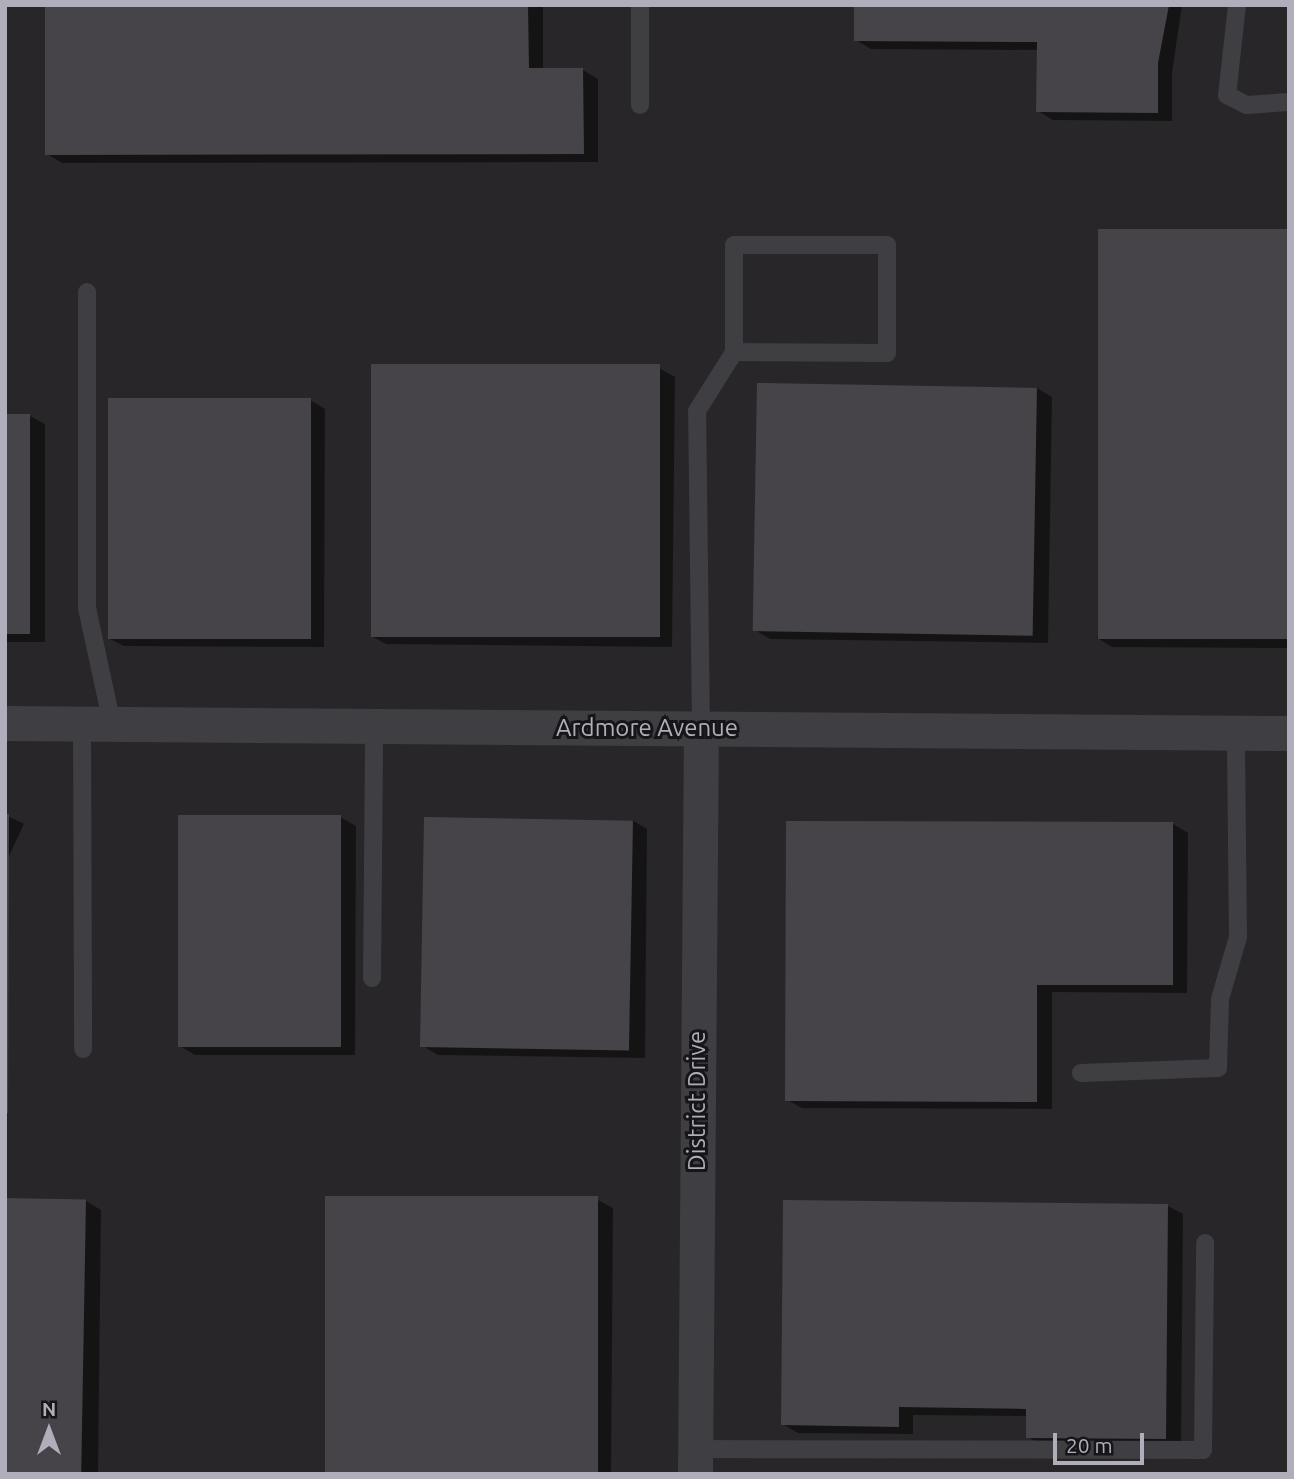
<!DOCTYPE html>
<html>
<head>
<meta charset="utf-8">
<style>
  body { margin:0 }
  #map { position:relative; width:1294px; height:1479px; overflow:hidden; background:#1b1a1c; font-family:Ubuntu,sans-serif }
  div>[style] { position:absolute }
  .built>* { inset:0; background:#282629; transform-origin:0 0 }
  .shadow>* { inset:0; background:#0007; transform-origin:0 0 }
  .building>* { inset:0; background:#464449; transform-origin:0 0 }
  .lane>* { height:18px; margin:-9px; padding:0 9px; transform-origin:9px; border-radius:9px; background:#3f3e43 }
  .street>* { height:35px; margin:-17.5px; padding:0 17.5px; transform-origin:17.5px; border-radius:17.5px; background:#3f3e43 }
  span { translate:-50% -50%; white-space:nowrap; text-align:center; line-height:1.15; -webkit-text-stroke:6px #161517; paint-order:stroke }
  .street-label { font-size:24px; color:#afaeba }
  .frame { position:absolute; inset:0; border:7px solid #afaeba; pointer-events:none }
  .north { position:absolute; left:14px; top:1395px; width:70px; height:70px; -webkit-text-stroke:5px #161517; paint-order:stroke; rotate:0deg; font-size:19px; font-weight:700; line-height:28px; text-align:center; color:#afaeba }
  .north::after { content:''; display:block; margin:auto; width:24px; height:32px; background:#afaeba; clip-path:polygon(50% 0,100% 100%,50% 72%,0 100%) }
  .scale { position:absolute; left:1053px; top:1433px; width:91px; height:32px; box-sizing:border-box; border:4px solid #afaeba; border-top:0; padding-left:9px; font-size:21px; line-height:24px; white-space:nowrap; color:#afaeba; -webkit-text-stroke:5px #161517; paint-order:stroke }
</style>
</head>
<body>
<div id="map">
  <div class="built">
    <div style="left:5px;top:5px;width:1284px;height:1469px"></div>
  </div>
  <div class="shadow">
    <div style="clip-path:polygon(47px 5px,543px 5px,543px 70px,583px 70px,598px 79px,598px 162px,62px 163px,47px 154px)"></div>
    <div style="clip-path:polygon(856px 5px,1182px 5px,1172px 73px,1172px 121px,1053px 120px,1038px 111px,1039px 50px,871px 49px,856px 40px)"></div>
    <div style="clip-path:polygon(1289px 232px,1289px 648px,1112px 647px,1097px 638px)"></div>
    <div style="clip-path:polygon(659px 368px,675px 377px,672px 647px,386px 644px,371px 636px)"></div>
    <div style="clip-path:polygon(1037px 388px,1052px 397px,1048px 643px,770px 639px,755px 630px)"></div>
    <div style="clip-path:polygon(310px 400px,325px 409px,324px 647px,124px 646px,108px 638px)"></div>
    <div style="clip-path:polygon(5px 416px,30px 416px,45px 424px,45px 642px,5px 642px)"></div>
    <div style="left:5px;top:815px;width:21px;height:306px;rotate:25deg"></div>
    <div style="clip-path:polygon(340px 817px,356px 826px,355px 1055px,195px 1055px,180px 1046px)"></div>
    <div style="clip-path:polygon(632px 820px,647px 829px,645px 1058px,438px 1055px,423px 1046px)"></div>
    <div style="clip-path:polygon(1173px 824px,1188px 833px,1187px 993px,1052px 992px,1052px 1109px,802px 1108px,787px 1100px)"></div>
    <div style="clip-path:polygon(598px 1200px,613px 1208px,611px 1474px,325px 1474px)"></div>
    <div style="clip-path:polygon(86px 1201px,101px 1210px,98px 1474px,5px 1474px)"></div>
    <div style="clip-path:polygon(1168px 1206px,1183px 1214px,1181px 1447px,1043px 1446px,1028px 1437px,1028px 1416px,913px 1415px,913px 1434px,798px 1433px,782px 1424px)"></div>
  </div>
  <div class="building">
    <div style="clip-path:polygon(45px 5px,528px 5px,529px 68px,583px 68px,584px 154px,45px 155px)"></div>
    <div style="clip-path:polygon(854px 5px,1169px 5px,1158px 63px,1158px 113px,1036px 112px,1037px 42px,854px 41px)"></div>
    <div style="left:1098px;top:229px;width:191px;height:410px"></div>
    <div style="left:371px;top:364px;width:289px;height:273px"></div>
    <div style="left:757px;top:383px;width:280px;height:248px;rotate:1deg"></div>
    <div style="left:108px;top:398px;width:203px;height:241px"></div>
    <div style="left:5px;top:414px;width:25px;height:220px"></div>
    <div style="clip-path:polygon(5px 814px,9px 814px,8px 1113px,5px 1113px)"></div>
    <div style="left:178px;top:815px;width:163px;height:232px"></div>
    <div style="left:424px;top:817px;width:209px;height:230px;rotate:1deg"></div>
    <div style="clip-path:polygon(786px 821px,1173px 822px,1173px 985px,1037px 985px,1037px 1102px,785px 1101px)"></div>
    <div style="left:325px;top:1196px;width:273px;height:278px"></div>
    <div style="left:5px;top:1198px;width:81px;height:276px;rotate:1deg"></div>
    <div style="clip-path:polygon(783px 1200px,1168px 1204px,1166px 1439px,1026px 1438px,1026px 1409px,899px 1407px,899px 1427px,781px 1425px)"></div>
  </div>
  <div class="lane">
    <div style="left:1237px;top:5px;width:91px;rotate:96.3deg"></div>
    <div style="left:1227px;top:95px;width:22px;rotate:27deg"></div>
    <div style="left:1247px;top:105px;width:42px;rotate:-4.1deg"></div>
    <div style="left:640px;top:105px;width:100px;rotate:-90deg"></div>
    <div style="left:87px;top:292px;width:316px;rotate:90deg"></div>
    <div style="left:87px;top:608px;width:119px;rotate:77.8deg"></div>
    <div style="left:82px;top:724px;width:325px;rotate:89.8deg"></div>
    <div style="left:701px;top:729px;width:318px;rotate:-90.7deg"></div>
    <div style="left:697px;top:411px;width:70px;rotate:-57.9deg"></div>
    <div style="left:734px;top:352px;width:107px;rotate:-90deg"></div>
    <div style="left:734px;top:245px;width:153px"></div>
    <div style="left:887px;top:245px;width:108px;rotate:90deg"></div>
    <div style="left:887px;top:353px;width:153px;rotate:-179.6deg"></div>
    <div style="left:372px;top:978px;width:252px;rotate:-89.5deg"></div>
    <div style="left:1081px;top:1073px;width:137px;rotate:-2.1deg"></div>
    <div style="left:1218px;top:1068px;width:69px;rotate:-88.3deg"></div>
    <div style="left:1220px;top:999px;width:65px;rotate:-73.8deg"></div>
    <div style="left:1238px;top:937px;width:204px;rotate:-90.6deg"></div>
    <div style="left:695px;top:1449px;width:508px;rotate:0.11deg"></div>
    <div style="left:1203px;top:1450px;width:207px;rotate:-89.4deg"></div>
  </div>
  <div class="street">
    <div style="left:5px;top:723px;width:1284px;rotate:0.45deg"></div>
    <div style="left:695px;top:1474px;width:745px;rotate:-89.54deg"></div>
  </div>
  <div class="street-label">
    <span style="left:647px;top:728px">Ardmore Avenue</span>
    <span style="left:697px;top:1101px;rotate:-90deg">District Drive</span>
  </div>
  <div class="frame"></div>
  <div class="north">N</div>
  <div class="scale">20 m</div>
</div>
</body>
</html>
